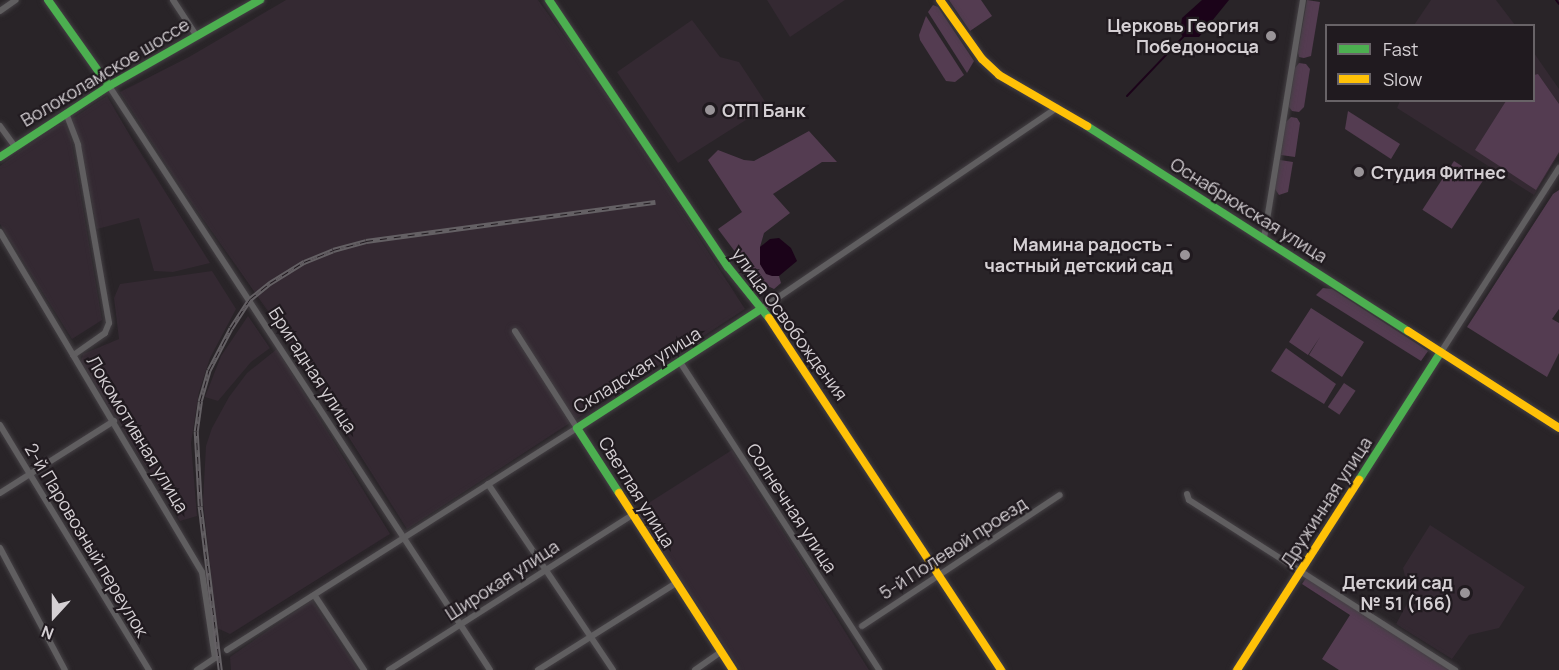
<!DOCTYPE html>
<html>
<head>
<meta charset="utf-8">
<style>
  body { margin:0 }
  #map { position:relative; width:1559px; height:670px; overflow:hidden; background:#292428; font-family:Manrope,sans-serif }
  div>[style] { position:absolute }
  .built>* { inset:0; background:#342932 }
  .green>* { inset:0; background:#543c51; transform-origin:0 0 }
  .water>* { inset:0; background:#1b0319 }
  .stream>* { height:2px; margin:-1px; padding:0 1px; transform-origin:1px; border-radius:1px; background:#1b0319 }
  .roads { filter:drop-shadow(0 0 2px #444044) drop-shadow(0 0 2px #444044) }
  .street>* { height:6px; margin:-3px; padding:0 3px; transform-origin:3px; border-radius:3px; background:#605e60 }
  .fast>* { height:8px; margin:-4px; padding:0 4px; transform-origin:4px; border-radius:4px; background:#4caf50 }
  .slow>* { height:8px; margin:-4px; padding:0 4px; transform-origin:4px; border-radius:4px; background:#ffc107 }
  .rail>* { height:4.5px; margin-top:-2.25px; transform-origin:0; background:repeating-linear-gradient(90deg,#201a1f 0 7px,#646064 0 14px); box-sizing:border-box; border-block:2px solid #646064 }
  .dots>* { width:16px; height:16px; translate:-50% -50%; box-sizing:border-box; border:3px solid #201a1f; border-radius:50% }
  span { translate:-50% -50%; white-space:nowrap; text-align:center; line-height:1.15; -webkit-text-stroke:4.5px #201a1f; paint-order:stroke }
  .poi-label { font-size:18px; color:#d5d0d4; font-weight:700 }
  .right { translate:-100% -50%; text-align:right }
  .left { translate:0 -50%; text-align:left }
  .street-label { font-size:18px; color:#d5d0d4 }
  .legend { position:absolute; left:1325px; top:24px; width:210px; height:78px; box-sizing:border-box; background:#201a1f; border:2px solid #686367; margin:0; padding:8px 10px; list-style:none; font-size:18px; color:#d5d0d4 }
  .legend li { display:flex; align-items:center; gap:12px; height:30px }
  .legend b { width:30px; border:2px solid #686367 }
  .north { position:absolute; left:24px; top:586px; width:60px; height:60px; -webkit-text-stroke:4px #201a1f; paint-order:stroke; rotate:201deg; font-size:16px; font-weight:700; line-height:24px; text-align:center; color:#d5d0d4 }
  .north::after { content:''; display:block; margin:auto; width:21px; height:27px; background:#d5d0d4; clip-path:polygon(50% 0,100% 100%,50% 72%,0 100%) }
</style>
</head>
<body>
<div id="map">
  <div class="built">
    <div style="clip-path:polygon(286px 0,538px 0,606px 94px,745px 309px,407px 529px,275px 321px,182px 189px,120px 92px,189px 57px)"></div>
    <div style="clip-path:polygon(767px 0,845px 0,790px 37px)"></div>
    <div style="clip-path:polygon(1431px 0,1496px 0,1515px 25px,1414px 25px)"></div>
    <div style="clip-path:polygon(692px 20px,720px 57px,739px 62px,768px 106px,678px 163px,617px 72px)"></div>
    <div style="clip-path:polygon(1534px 53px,1559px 89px,1559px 154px,1534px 195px,1397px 108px,1400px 101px,1534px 100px)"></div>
    <div style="clip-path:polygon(107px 96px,132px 139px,210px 263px,173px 272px,154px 271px,139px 218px,97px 229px,81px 145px,72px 119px)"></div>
    <div style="clip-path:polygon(65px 124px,71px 139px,102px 320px,72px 339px,0 224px,0 166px,58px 125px)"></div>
    <div style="clip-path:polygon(212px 271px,236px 309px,210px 358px,199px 392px,191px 443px,197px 516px,180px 521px,81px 362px,83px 354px,119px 339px,114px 298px,120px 284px)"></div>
    <div style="clip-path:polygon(248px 316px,270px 348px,251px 362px,218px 401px,205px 397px,221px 356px)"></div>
    <div style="clip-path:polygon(277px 349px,390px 534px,230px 634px,217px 628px,203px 501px,206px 446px,212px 428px,229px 397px,247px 373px)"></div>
    <div style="clip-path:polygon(732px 450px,869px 670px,740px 670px,636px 511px)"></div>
    <div style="clip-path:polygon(1430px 525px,1525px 587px,1499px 628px,1469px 635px,1452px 659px,1396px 624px,1410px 598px,1403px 568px)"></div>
    <div style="clip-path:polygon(312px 600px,358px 670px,231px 670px,230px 657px)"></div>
  </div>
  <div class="green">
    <div style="clip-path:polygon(949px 0,981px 0,992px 16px,970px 31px)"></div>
    <div style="clip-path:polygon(1307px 0,1320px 2px,1311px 56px,1304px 58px,1299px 57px,1298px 52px)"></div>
    <div style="clip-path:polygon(933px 5px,938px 7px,974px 61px,967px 73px,928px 12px)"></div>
    <div style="clip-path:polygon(926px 16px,964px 75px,955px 82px,946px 81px,920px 40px,919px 35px)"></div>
    <div style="clip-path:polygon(1299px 63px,1306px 64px,1310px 69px,1304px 107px,1299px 112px,1292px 111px,1289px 107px,1295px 68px)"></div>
    <div style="clip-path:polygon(1538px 74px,1559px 104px,1559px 152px,1536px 190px,1475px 150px,1506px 101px,1534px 100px,1534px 75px)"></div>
    <div style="clip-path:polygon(1348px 111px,1400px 144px,1391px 159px,1345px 129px)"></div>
    <div style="clip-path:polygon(1291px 117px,1297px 118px,1300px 123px,1295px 157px,1281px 155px,1286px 122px)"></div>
    <div style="clip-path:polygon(809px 131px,837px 162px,822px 162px,773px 194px,790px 213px,764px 233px,760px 247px,760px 264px,766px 273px,779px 276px,781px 283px,774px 289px,757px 281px,718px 229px,742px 212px,708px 160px,718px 150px,744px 160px,754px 161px)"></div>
    <div style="clip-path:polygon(1280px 160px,1293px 162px,1288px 192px,1279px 195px,1275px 189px)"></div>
    <div style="left:1454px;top:161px;width:35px;height:58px;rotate:33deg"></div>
    <div style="clip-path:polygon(1559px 190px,1559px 309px,1552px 319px,1559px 323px,1559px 353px,1547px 377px,1467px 327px,1553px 194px)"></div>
    <div style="clip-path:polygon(1323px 288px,1332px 289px,1428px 351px,1421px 361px,1316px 295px)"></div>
    <div style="clip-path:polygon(1311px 308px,1364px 342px,1342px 377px,1309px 355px,1320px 337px,1308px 355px,1289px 342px)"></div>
    <div style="clip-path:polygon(1286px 348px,1336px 384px,1324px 404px,1271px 371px)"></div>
    <div style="left:1344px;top:383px;width:14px;height:29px;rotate:34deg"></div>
    <div style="clip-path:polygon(1306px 578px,1451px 670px,1339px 670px,1322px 659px,1350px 615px,1302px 584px)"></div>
  </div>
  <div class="water">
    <div style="clip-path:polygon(1202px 0,1229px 0,1199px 37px,1183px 37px,1180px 32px,1182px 18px)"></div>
    <div style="clip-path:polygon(779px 238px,791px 248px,797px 261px,779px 276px,772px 276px,766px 274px,760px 264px,760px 247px,770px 239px)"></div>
  </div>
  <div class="stream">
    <div style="left:1556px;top:0;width:5px;rotate:53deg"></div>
    <div style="left:1127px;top:96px;width:84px;rotate:-46.4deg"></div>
  </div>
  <div class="roads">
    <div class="street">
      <div style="left:173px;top:0;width:42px;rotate:56.7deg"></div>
      <div style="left:0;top:11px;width:19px;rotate:-35deg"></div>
      <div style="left:109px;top:86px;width:697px;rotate:56.88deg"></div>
      <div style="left:66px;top:113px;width:34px;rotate:69deg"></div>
      <div style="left:78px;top:145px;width:181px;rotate:80.1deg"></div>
      <div style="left:109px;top:323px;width:11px;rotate:112deg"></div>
      <div style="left:105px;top:333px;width:39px;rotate:145deg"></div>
      <div style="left:0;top:126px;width:26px;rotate:54deg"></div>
      <div style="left:0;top:232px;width:395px;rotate:59.3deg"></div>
      <div style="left:202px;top:572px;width:87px;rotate:81.4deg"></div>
      <div style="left:215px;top:658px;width:22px;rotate:146deg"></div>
      <div style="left:1264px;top:238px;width:241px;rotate:-80.7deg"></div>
      <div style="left:761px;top:309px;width:358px;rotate:-34.2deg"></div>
      <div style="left:1441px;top:352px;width:219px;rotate:-57.3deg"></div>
      <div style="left:680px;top:362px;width:367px;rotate:57.1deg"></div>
      <div style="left:0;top:425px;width:287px;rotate:58.7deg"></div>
      <div style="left:488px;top:484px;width:224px;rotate:56.1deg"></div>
      <div style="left:0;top:493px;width:135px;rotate:-32.3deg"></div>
      <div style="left:1187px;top:494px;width:6px;rotate:72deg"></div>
      <div style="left:1189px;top:500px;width:316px;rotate:32.6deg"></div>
      <div style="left:0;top:548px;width:138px;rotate:62deg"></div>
      <div style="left:315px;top:596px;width:89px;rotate:56.5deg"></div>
      <div style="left:862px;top:626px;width:237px;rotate:-33.5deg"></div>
      <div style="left:227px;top:650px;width:414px;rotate:-32.4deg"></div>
      <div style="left:577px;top:428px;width:115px;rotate:-122.6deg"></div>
      <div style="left:389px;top:670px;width:287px;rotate:-32.5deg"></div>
      <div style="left:538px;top:670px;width:163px;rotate:-32.2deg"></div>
      <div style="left:695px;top:670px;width:32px;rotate:-35deg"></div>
    </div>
    <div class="fast">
      <div style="left:48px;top:0;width:105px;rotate:54.7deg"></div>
      <div style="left:549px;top:0;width:321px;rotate:56.2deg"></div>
      <div style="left:728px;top:267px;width:65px;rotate:51.2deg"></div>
      <div style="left:1087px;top:126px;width:381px;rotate:32.6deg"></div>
      <div style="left:0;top:157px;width:130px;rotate:-33.1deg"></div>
      <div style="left:109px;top:86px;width:174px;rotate:-29.7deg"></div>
      <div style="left:1359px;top:480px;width:152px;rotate:-57.4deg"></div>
      <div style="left:619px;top:493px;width:77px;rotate:-122.9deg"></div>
      <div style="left:577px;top:428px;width:219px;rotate:-32.9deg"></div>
    </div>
    <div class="slow">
      <div style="left:940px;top:0;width:72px;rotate:54.6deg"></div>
      <div style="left:982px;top:59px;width:23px;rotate:43deg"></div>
      <div style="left:999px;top:75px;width:102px;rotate:30.1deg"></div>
      <div style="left:769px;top:318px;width:422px;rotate:56.6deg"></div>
      <div style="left:1408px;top:331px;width:179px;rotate:32.7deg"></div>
      <div style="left:619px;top:493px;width:211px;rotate:57.2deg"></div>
      <div style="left:1237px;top:670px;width:226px;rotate:-57.3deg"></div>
    </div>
  </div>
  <div class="rail">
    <div style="left:220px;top:670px;width:165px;rotate:-97deg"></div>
    <div style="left:200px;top:506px;width:75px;rotate:-93.1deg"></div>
    <div style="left:196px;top:431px;width:30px;rotate:-82deg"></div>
    <div style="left:200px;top:401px;width:32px;rotate:-74deg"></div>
    <div style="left:209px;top:370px;width:47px;rotate:-62.4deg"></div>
    <div style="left:231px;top:328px;width:35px;rotate:-57deg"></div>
    <div style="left:250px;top:299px;width:26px;rotate:-39deg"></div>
    <div style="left:270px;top:283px;width:40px;rotate:-32deg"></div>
    <div style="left:304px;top:262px;width:31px;rotate:-22deg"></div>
    <div style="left:333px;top:250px;width:34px;rotate:-15deg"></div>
    <div style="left:366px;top:241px;width:292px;rotate:-7.7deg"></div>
  </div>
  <div class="dots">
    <div style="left:1271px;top:36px;background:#999498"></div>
    <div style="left:710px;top:110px;background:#999498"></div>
    <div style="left:1359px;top:172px;background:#999498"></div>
    <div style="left:1185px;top:255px;background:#999498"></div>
    <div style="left:1465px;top:593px;background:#999498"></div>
  </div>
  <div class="poi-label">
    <span class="right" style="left:1259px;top:36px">Церковь Георгия<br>Победоносца</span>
    <span class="left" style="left:722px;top:110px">ОТП Банк</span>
    <span class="left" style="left:1371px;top:172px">Студия Фитнес</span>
    <span class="right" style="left:1173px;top:255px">Мамина радость -<br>частный детский сад</span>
    <span class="right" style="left:1453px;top:593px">Детский сад<br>№ 51 (166)</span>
  </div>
  <div class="street-label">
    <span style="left:105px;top:72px;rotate:-31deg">Волоколамское шоссе</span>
    <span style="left:1249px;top:210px;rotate:32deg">Оснабрюкская улица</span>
    <span style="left:790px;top:324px;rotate:54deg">улица Освобождения</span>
    <span style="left:313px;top:370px;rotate:57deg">Бригадная улица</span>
    <span style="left:637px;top:370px;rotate:-32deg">Складская улица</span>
    <span style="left:138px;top:434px;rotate:59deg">Локомотивная улица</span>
    <span style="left:637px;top:492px;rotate:58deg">Светлая улица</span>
    <span style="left:1326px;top:502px;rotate:-57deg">Дружинная улица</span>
    <span style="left:792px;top:508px;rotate:57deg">Солнечная улица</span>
    <span style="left:87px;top:540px;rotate:59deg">2-й Паровозный переулок</span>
    <span style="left:953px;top:548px;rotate:-33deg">5-й Полевой проезд</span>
    <span style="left:502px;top:580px;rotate:-33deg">Широкая улица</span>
  </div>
  <ul class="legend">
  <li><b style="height:8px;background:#4caf50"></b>Fast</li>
  <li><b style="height:8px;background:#ffc107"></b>Slow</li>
  </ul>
  <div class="north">N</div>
</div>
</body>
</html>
